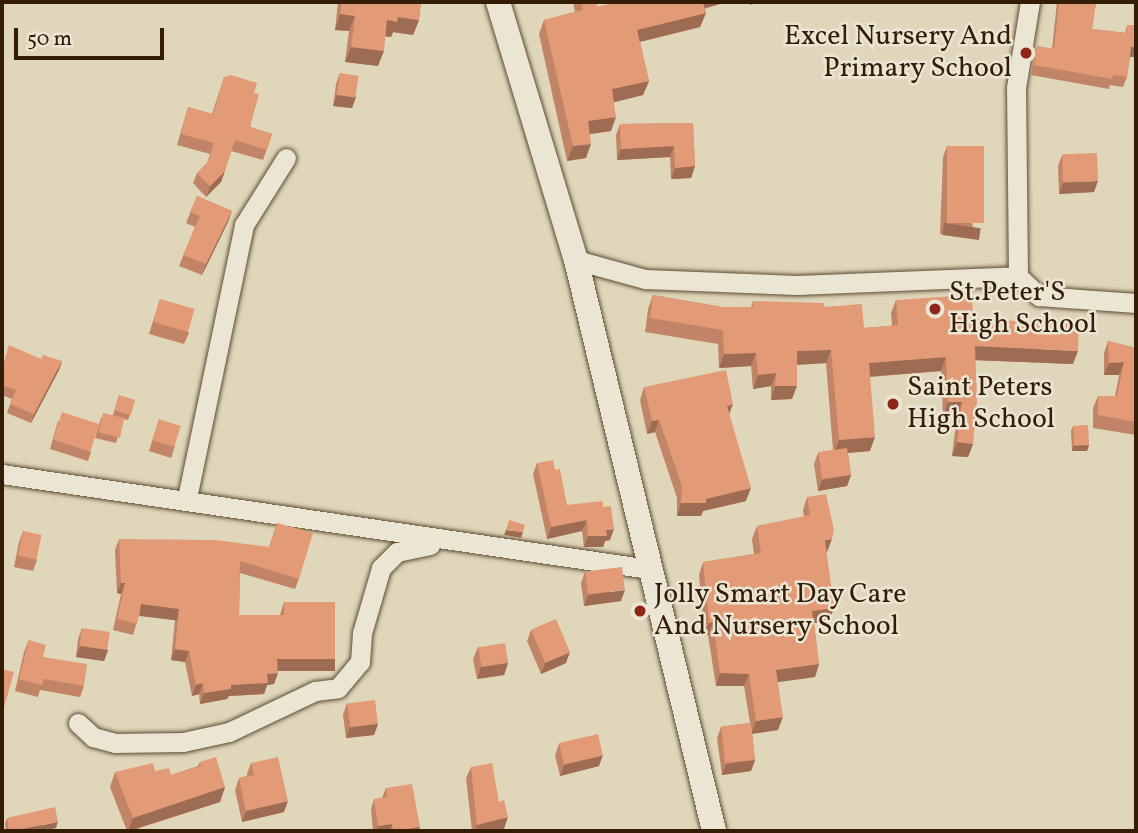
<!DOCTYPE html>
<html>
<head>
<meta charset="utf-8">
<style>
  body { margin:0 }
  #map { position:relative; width:1138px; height:833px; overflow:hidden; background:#e0d7bb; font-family:Vollkorn,serif }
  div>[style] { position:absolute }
  .roads { filter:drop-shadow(0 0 2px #5e4c32) drop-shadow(0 0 2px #5e4c32) }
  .minor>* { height:19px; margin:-9.5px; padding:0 9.5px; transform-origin:9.5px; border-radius:9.5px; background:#ebe5d3 }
  .tertiary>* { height:24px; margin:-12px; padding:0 12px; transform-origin:12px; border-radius:12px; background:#ebe5d3 }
  .wall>* { inset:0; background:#c28466 }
  .shaded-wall>* { inset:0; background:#9e6c53; transform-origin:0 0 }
  .building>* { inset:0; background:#e29a77; transform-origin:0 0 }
  .dots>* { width:19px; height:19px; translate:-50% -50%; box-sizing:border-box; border:4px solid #ebe5d3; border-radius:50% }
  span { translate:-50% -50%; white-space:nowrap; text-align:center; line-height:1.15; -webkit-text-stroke:5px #ebe5d3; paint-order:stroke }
  .poi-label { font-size:28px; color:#331d05 }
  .right { translate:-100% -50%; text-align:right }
  .left { translate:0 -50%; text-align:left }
  .frame { position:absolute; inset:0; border:4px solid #331d05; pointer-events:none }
  .scale { position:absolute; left:14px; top:28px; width:150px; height:32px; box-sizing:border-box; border:4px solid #331d05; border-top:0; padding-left:9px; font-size:21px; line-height:24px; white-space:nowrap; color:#331d05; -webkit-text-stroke:5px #ebe5d3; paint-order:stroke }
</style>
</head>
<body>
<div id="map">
  <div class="roads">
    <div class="minor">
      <div style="left:576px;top:260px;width:72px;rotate:15.4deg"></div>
      <div style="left:645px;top:279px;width:152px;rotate:2.3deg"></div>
      <div style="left:797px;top:285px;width:221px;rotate:-2.3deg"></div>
      <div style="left:1018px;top:276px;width:29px;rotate:44deg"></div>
      <div style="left:1039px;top:296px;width:97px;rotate:4.1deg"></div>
      <div style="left:1018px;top:276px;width:188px;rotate:-90.6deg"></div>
      <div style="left:1016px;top:88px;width:87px;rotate:-80.8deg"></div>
      <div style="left:2px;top:474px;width:654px;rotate:8.35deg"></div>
      <div style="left:187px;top:498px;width:279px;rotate:-78.2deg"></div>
      <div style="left:244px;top:225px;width:79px;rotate:-57.9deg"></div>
      <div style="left:78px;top:723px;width:21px;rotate:43deg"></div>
      <div style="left:93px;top:737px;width:23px;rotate:15deg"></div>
      <div style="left:115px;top:743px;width:68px;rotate:-0.8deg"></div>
      <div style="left:183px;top:742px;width:47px;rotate:-12.3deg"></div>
      <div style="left:229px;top:732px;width:95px;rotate:-25.5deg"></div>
      <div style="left:315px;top:691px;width:23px;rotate:-7deg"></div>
      <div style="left:338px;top:688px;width:34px;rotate:-50deg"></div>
      <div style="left:360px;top:662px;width:29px;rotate:-86deg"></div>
      <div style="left:362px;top:633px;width:68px;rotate:-73.7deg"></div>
      <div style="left:381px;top:568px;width:23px;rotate:-45deg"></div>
      <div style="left:397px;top:552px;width:34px;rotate:-12deg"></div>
    </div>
    <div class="tertiary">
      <div style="left:498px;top:2px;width:270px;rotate:73.2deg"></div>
      <div style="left:576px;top:260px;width:587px;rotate:76.41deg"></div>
    </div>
  </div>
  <div class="wall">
    <div style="clip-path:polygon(338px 2px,421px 2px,419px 20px,413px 35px,393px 32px,391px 37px,385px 36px,378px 66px,345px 62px,349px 31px,335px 30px)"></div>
    <div style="clip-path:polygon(573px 2px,597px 2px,597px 7px,619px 2px,727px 2px,705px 8px,706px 13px,700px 27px,640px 42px,649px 81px,643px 95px,614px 102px,611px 131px,590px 134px,586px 158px,567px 161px,539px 34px,544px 20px,575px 12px)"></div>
    <div style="clip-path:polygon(1057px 2px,1096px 2px,1092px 29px,1125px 33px,1127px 25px,1130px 57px,1127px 77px,1123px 87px,1110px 85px,1109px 89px,1031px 75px,1034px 56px,1037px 46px,1052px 49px)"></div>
    <div style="clip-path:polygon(340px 73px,356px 97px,352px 108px,333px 106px,336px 84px)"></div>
    <div style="clip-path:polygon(224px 77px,254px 93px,250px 127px,272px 134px,263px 160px,231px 151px,221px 182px,206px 197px,193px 183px,197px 173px,207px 163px,210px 154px,177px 145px,188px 107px,212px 114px)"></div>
    <div style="clip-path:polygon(693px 123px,695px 166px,691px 178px,671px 179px,670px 157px,617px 160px,616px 135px,620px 124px)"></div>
    <div style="clip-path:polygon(947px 146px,977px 239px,940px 234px,943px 157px)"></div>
    <div style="clip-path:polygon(1062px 155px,1094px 192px,1059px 194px,1058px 166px)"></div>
    <div style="clip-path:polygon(197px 196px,232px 211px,228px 222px,202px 275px,179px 266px,195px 227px,186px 223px)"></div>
    <div style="clip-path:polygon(653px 295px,722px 307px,751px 307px,753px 301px,824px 307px,864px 328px,892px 326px,891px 313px,896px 300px,973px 319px,1073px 364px,975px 360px,973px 444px,968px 457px,952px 456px,957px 415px,943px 416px,941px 371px,870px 377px,870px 451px,848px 453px,851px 475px,847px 486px,818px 491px,814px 464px,818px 453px,833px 450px,826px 363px,797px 365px,792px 399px,771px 400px,771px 386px,753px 389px,751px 366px,719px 368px,718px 344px,645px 332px,648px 309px)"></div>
    <div style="clip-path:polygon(160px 299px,189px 333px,184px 344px,149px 334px)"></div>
    <div style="clip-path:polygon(1108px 341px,1136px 348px,1136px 435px,1093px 428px,1093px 408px,1098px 396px,1115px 396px,1119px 375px,1104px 375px,1104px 353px)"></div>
    <div style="clip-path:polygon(41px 359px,62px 361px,59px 370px,31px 423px,7px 413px,12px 399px,2px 395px,2px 367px)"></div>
    <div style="clip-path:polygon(644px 387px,729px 414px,746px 501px,703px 511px,701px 516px,677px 516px,677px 498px,655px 432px,647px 434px,640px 400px)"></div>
    <div style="clip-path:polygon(119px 395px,130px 415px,128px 420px,123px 419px,116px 443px,95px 438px,101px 418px,113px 415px)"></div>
    <div style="clip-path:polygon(159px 419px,175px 446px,171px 458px,149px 451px)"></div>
    <div style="clip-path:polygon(58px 421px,91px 452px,88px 461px,50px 449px)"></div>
    <div style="clip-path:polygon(1073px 426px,1089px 445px,1087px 451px,1072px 451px,1071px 431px)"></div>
    <div style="clip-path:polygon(537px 463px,555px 470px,567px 505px,610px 540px,605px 541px,603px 547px,584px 547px,582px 531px,547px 539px,533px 474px)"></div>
    <div style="clip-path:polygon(807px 497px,827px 552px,826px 552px,834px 608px,829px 621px,814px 623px,819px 664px,815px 677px,778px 682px,778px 730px,752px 734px,755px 760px,751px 771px,722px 775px,717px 738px,721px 727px,750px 723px,744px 686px,716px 686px,708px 635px,704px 636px,699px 575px,703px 562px,754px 554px,752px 539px,757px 526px,804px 517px,803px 510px)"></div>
    <div style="clip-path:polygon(277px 523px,299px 579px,295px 589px,240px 573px,239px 615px,280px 615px,284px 602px,335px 659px,331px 670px,278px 670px,274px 684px,267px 685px,264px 694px,229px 696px,227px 699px,200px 704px,199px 694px,192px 696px,185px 662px,171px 660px,175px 620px,139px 615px,133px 635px,113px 630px,121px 594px,117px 593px,115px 550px,119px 539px,269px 547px)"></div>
    <div style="clip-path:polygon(23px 531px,37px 560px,33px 571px,14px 567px,19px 542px)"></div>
    <div style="clip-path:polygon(585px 572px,621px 601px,584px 606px,581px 583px)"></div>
    <div style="clip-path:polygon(82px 628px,108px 650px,104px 661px,76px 657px,78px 639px)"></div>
    <div style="clip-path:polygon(531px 630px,566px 663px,541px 674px,527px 641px)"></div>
    <div style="clip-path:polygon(29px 640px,43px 657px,84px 686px,80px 697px,40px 690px,38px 697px,15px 691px,24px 652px)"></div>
    <div style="clip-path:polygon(478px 647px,508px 663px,504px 675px,477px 679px,473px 659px)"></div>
    <div style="clip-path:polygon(347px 703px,378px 724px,374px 735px,346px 738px,343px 715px)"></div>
    <div style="clip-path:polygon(559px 744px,599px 766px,560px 776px,555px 755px)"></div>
    <div style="clip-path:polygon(200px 762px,225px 787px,220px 802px,130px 831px,127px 831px,110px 787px,115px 772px,155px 771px,171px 775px,198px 766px)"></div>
    <div style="clip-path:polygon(251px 763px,284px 812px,242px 822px,235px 790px,239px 778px,247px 776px,247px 774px)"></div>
    <div style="clip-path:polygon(471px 767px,504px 829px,493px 831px,472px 831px,466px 778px)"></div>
    <div style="clip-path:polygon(386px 788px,420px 827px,418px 831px,373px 831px,371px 809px,374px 799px,382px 798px)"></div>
    <div style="clip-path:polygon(7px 818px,56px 828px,39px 831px,6px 831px,5px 823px)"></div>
  </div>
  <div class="shaded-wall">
    <div style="clip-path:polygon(699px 2px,727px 2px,696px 11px)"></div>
    <div style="clip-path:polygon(751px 2px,760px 2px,750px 5px)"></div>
    <div style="clip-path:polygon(706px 13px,700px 27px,631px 44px,637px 30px)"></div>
    <div style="clip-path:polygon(340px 14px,355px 16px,349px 31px,335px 30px)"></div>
    <div style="clip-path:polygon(398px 17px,419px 20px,413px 35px,393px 32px,391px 37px,382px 36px,387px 20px)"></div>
    <div style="clip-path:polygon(351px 47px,384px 51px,378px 66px,345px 62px)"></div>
    <div style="clip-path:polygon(1131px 47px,1136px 47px,1136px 57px,1128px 57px)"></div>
    <div style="clip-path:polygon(649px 81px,643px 95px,607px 104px,612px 89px)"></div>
    <div style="clip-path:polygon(337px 95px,356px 97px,352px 108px,333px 106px)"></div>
    <div style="clip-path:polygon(616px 117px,611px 131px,583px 135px,588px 121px)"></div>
    <div style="clip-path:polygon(591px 144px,586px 158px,567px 161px,573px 146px)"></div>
    <div style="clip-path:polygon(674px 146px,670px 157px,617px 160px,621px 149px)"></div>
    <div style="clip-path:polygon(695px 166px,691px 178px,671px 179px,675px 168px)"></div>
    <div style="clip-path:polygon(225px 171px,221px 182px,206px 197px,210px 186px)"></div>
    <div style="clip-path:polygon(1098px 181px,1094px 192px,1059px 194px,1063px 183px)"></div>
    <div style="clip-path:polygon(232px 211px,228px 222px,202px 275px,206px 264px)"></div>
    <div style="left:944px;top:223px;width:37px;height:12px;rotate:8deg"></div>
    <div style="clip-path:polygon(975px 346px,1078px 351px,1073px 364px,970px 360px)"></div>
    <div style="clip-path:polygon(831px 350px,826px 363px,792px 365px,797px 351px)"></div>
    <div style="clip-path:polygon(756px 353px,751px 366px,719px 368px,724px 354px)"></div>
    <div style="clip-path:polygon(946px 357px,941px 371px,864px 377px,869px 363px)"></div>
    <div style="clip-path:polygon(62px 361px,59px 370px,31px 423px,34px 414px)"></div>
    <div style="clip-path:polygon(1124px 362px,1119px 375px,1104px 375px,1109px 363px)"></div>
    <div style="clip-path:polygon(776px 373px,771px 386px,753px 389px,758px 375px)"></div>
    <div style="clip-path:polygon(775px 386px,797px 386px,792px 399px,771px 400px)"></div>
    <div style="clip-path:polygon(948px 402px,962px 402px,957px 415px,943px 416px)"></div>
    <div style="clip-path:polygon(733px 404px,728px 417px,727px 406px)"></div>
    <div style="clip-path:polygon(659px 420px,655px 432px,647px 434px,652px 421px)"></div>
    <div style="clip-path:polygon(875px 437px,870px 451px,834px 454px,839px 440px)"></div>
    <div style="clip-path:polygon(957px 442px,973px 444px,968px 457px,952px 456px)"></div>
    <div style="clip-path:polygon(1074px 445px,1089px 445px,1087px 451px,1072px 451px)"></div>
    <div style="clip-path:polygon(851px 475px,847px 486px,818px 491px,822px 480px)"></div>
    <div style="clip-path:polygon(751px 488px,746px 501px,703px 511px,701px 516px,677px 516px,681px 503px,706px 499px)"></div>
    <div style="clip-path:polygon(587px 520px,582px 531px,547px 539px,551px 527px)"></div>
    <div style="clip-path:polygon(614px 529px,610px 540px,605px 541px,603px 547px,584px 547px,588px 536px,606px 530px)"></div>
    <div style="clip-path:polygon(506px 530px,523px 532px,521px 538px,504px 535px)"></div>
    <div style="clip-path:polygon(832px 539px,827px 552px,820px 553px,825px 540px)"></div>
    <div style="clip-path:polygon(121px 583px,125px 583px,121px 594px,117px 593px)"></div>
    <div style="clip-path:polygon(625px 590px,621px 601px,584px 606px,588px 595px)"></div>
    <div style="left:141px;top:604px;width:38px;height:12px;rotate:7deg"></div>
    <div style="clip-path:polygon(834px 608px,829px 621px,807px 624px,812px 611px)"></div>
    <div style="clip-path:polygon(713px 622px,708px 635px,704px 636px,709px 623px)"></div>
    <div style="clip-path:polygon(80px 646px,108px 650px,104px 661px,76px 657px)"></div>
    <div style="clip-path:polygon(175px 649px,189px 651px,185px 662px,171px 660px)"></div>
    <div style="clip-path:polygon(570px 652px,566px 663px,541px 674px,545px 663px)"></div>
    <div style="left:277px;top:659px;width:58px;height:12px"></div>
    <div style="clip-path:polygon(508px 663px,504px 675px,477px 679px,481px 667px)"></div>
    <div style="clip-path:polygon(819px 664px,815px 677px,771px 683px,776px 670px)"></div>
    <div style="clip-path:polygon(278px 673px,274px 684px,267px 685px,264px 694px,229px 696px,227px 699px,200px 704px,204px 693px,267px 674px)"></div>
    <div style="clip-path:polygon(720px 673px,749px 674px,744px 686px,716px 686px)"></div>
    <div style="clip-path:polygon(203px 683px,199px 694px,192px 696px,196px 685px)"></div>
    <div style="clip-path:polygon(783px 717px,778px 730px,751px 734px,756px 721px)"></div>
    <div style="clip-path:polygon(378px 724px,374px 735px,346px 738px,350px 727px)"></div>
    <div style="clip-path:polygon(603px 755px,599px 766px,560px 776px,564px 765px)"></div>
    <div style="clip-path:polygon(755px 760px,751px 771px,722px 775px,726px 764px)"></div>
    <div style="clip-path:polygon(225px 787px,220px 802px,128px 831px,133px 818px)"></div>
    <div style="clip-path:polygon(288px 801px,284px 812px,242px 822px,246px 811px)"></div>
    <div style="clip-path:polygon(508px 817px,504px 829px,493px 831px,475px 831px,477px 825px)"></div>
    <div style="clip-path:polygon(58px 822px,56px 828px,39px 831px,14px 831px)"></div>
    <div style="clip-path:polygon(392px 824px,390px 831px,376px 831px,378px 826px)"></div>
    <div style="clip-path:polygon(420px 827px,418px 831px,395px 831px)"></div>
  </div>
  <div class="building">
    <div style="clip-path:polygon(342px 2px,421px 2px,419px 20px,398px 17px,397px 22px,387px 20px,384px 51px,351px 47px,355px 16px,340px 14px)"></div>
    <div style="clip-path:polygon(581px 2px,597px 2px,597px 7px,619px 2px,703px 2px,706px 13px,637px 30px,649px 81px,612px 89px,616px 117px,588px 121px,591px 144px,573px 146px,544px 20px,583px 10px)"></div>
    <div style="clip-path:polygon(1059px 2px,1096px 2px,1092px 29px,1127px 33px,1127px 25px,1136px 25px,1136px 47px,1131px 47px,1127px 77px,1113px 75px,1112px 79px,1034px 65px,1037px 46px,1054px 49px)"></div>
    <div style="left:340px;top:73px;width:19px;height:22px;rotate:9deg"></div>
    <div style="clip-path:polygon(231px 75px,257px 83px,254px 93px,259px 94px,250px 127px,272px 134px,267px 150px,235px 140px,225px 171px,210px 186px,197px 173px,208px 162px,214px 143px,181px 134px,188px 107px,213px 114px,224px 77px)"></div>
    <div style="clip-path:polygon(693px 123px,695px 166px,675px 168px,674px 146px,621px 149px,620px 124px)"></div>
    <div style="left:947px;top:146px;width:37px;height:77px"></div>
    <div style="left:1097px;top:153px;width:28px;height:35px;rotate:88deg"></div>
    <div style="clip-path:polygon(197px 196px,232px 211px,206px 264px,183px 255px,200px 216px,190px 212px)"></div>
    <div style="clip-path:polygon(653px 295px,722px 307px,753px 307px,753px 301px,824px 303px,824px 307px,862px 304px,864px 328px,898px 325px,896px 300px,972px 295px,973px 319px,1079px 324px,1078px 351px,975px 346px,977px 401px,973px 444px,957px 442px,962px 402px,948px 402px,946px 357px,869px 363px,875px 437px,839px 440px,831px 350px,797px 351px,797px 386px,775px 386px,776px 373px,758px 375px,756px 353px,724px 354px,723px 330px,650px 318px)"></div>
    <div style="left:160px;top:299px;width:36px;height:24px;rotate:16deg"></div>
    <div style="clip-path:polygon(1108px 341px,1136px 348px,1136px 422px,1098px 415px,1098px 396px,1117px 396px,1124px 362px,1109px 363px)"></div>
    <div style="clip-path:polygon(9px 345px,41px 359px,43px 355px,62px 361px,34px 414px,10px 404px,16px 390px,2px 385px,2px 368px)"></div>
    <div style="clip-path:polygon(726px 370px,733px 404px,727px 406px,751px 488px,706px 499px,706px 503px,681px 503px,682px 486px,659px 420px,652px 421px,644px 387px)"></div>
    <div style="left:119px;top:395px;width:17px;height:16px;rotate:17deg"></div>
    <div style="left:62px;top:412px;width:39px;height:29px;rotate:18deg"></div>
    <div style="left:103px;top:413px;width:22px;height:20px;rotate:13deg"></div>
    <div style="left:159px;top:419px;width:23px;height:22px;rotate:18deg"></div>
    <div style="left:1088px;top:425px;width:20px;height:15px;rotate:87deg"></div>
    <div style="left:847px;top:448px;width:27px;height:29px;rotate:82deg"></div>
    <div style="clip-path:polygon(553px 460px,555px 470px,560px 469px,567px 505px,603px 501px,603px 507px,611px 506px,614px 529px,606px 530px,607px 536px,588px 536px,587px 520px,551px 527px,537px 463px)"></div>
    <div style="clip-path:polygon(826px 494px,834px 530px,832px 539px,825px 540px,834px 608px,812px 611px,819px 664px,776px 670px,783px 717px,756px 721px,749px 674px,720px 673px,713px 622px,709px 623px,703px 562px,761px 553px,757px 526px,810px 515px,807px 497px)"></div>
    <div style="clip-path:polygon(509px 520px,525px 525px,523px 532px,506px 530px)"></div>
    <div style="clip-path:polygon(277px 523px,313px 533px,299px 579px,240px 561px,239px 615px,284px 615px,284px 602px,335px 602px,335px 659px,277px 659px,278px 673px,267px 674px,268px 683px,231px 685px,231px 689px,204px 693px,203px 683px,196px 685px,189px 651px,175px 649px,179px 609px,141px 604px,137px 624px,117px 619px,125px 583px,121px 583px,119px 539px,215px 540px,269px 547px)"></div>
    <div style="left:23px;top:531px;width:19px;height:25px;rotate:12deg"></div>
    <div style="left:622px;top:567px;width:23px;height:37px;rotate:83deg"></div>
    <div style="left:556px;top:619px;width:36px;height:27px;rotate:67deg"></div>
    <div style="left:82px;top:628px;width:28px;height:18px;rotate:8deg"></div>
    <div style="clip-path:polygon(29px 640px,46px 645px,43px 657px,87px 664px,84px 686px,44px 679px,42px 685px,19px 679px)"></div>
    <div style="left:505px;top:643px;width:20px;height:27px;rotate:81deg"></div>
    <div style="clip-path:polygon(2px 669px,14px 672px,4px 708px,2px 707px)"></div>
    <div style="left:375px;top:700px;width:24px;height:28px;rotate:83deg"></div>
    <div style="left:751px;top:723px;width:37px;height:30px;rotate:84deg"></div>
    <div style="left:598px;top:734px;width:22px;height:40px;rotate:77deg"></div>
    <div style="clip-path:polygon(216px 757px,225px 787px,133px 818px,115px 772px,153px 763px,155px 771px,169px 768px,171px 775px,201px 766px,200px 762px)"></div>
    <div style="clip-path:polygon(278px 757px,288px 801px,246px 811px,239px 778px,254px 775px,251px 763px)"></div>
    <div style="clip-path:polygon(492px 763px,499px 802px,504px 800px,508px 817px,477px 825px,471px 767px)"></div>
    <div style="clip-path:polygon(412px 784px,420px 827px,393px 831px,392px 824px,378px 826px,374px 799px,387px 797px,386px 788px)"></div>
    <div style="clip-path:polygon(55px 807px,58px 822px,9px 831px,7px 818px)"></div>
  </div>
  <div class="dots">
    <div style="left:1026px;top:53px;background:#8f2418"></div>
    <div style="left:935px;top:309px;background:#8f2418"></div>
    <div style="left:893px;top:404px;background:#8f2418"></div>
    <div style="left:640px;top:611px;background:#8f2418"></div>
  </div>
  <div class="poi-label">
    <span class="right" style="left:1012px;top:53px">Excel Nursery And<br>Primary School</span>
    <span class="left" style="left:949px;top:309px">St.Peter'S<br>High School</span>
    <span class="left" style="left:907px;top:404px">Saint Peters<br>High School</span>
    <span class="left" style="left:654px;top:611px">Jolly Smart Day Care<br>And Nursery School</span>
  </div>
  <div class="frame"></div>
  <div class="scale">50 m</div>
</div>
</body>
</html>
